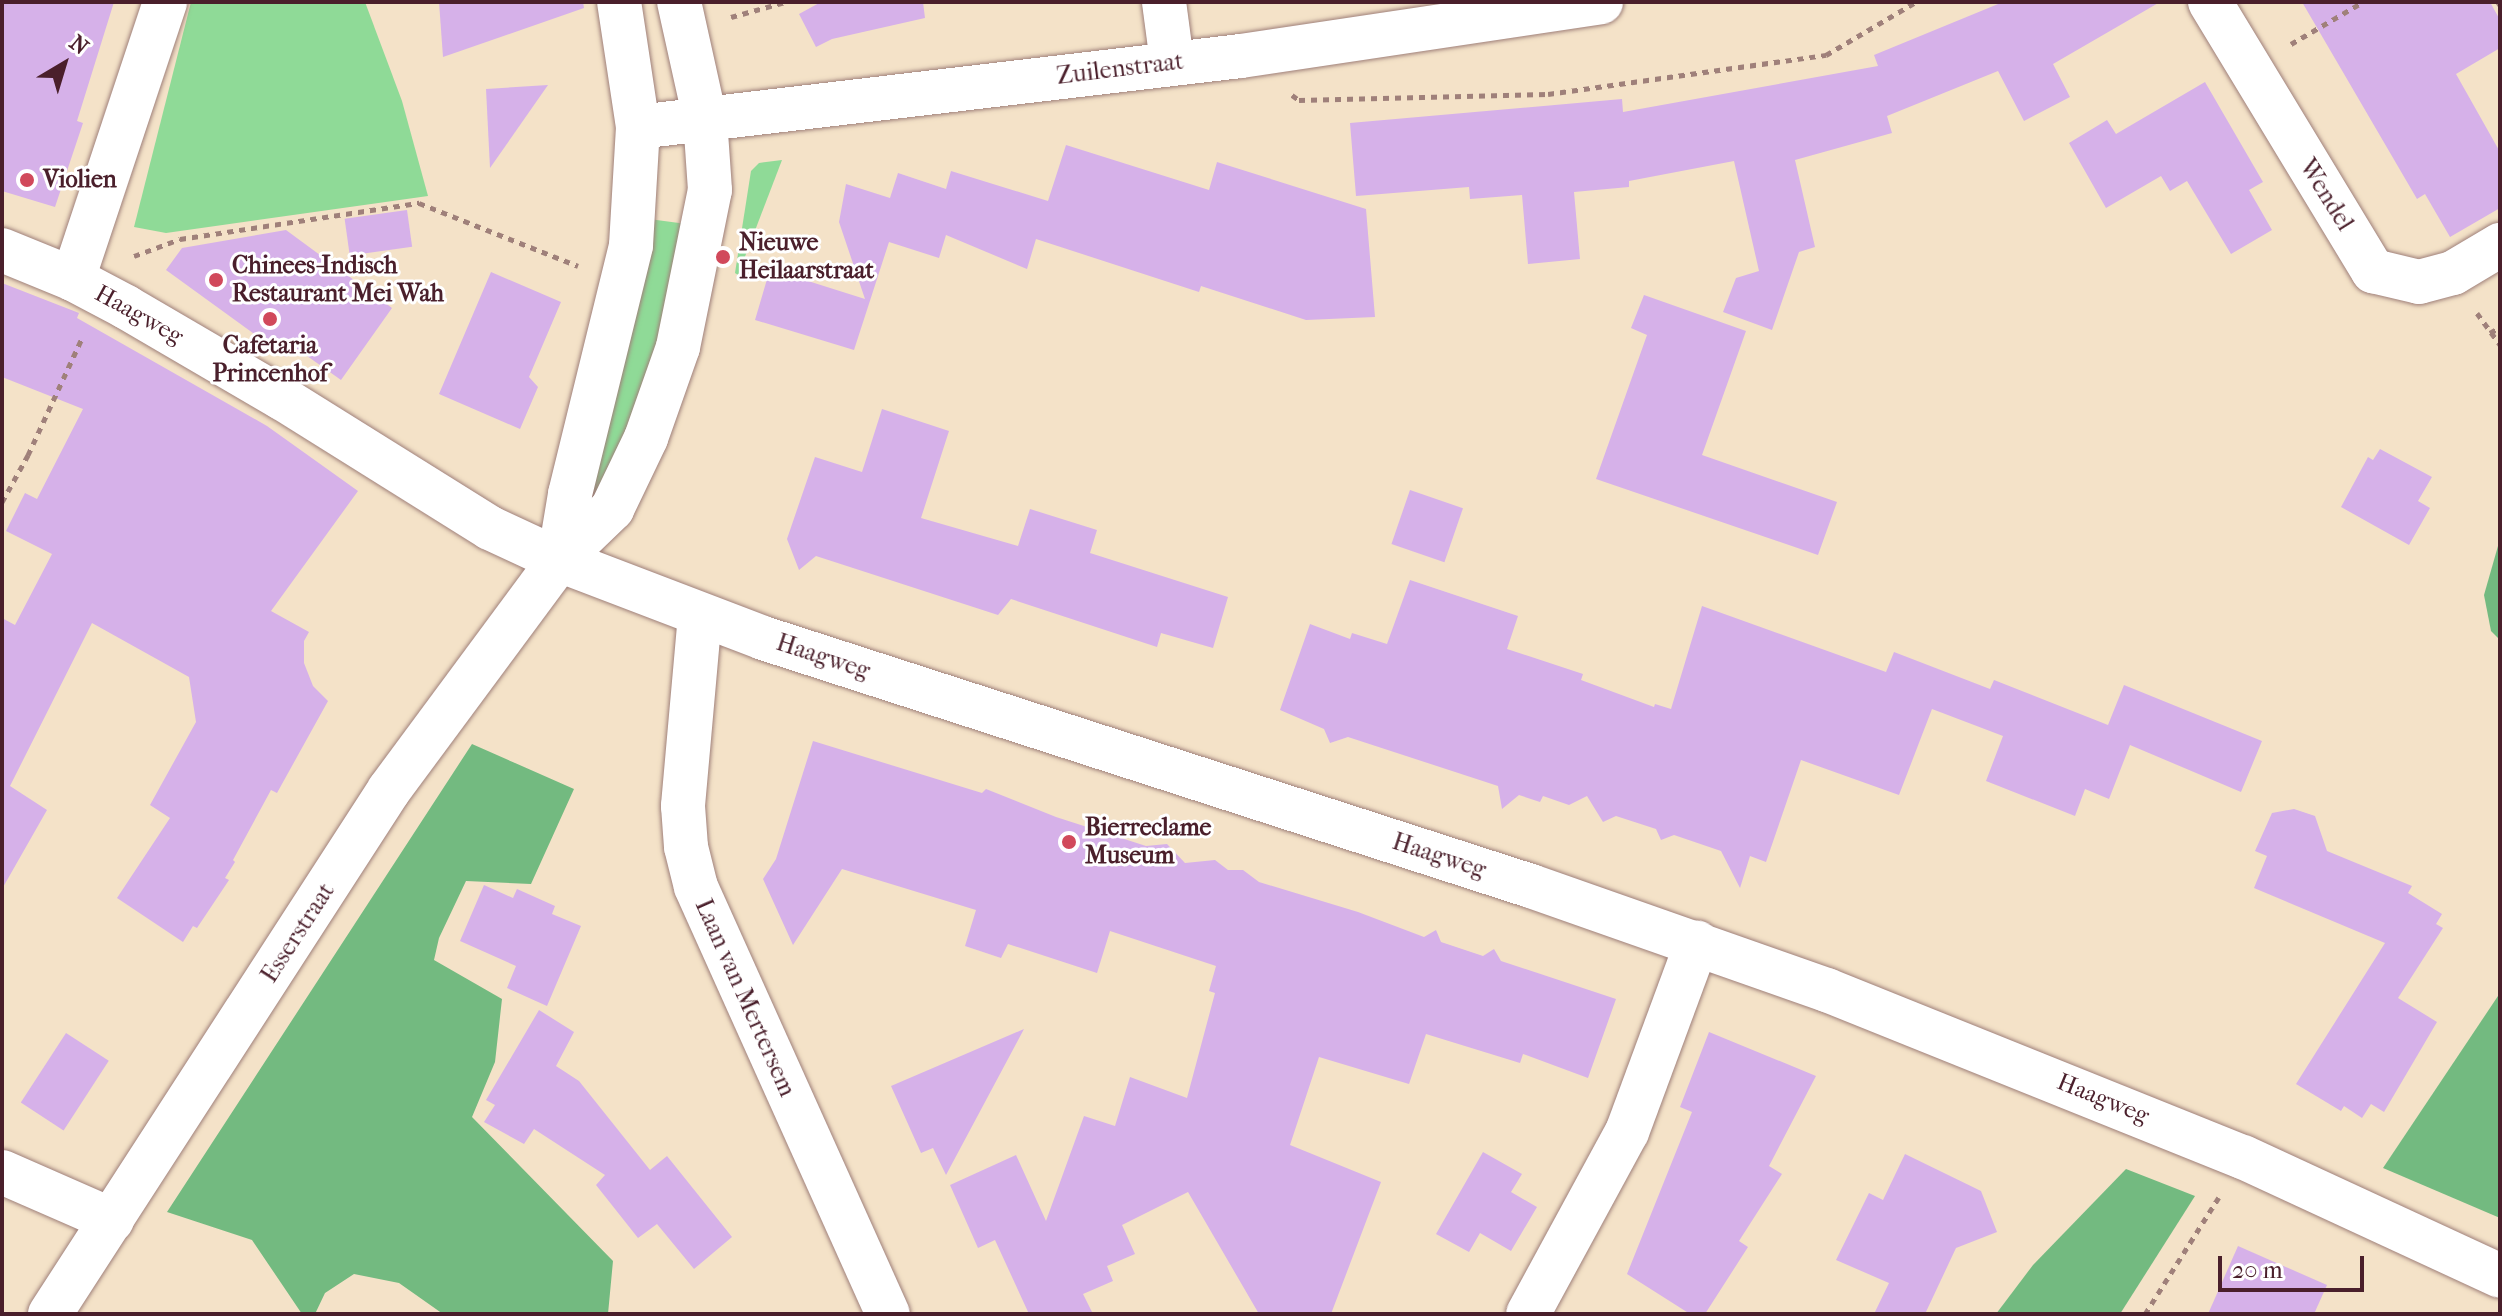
<!DOCTYPE html>
<style>
body{margin:0}
#map{position:relative;width:2502px;height:1316px;overflow:hidden;background:#f4e2c8;font-family:"IM FELL French Canon",serif}
div>[style]{position:absolute}
[style*='--x']{left:calc(var(--x)*1px);top:calc(var(--y)*1px);width:calc(var(--w)*1px);rotate:calc(var(--a)*1deg)}
.green>*{inset:0;background:#8fda97}
.forest>*{inset:0;background:#73ba80}
.building>*{inset:0;background:#d6b1e9;transform-origin:0 0}
.path>*{height:5px;margin-top:-2.5px;transform-origin:0;background:repeating-linear-gradient(90deg,#9f807a 0 6px,transparent 0 12px)}
.roads{filter:drop-shadow(0 0 2px #9f807a) drop-shadow(0 0 2px #9f807a)}
.minor>*{height:44px;margin:-22px;padding:0 22px;transform-origin:22px;border-radius:22px;background:#fff}
.dots>*{width:22px;height:22px;translate:-50% -50%;box-sizing:border-box;border:4px solid #fff;border-radius:50%}
span{translate:-50% -50%;white-space:nowrap;text-align:center;line-height:1.15;-webkit-text-stroke:6px #fff;paint-order:stroke}
.street-label{font-size:24px;color:#4a1f2b}
.poi-label{font-size:24px;color:#4a1f2b;font-weight:700}
.left{translate:0 -50%;text-align:left}
.frame{position:absolute;inset:0;border:4px solid #4a1f2b;pointer-events:none}
.north{position:absolute;left:24px;top:24px;width:80px;height:80px;-webkit-text-stroke:6px #fff;paint-order:stroke;rotate:38deg;font-size:22px;font-weight:700;line-height:32px;text-align:center;color:#4a1f2b}
.north::after{content:'';display:block;margin:auto;width:28px;height:36px;background:#4a1f2b;clip-path:polygon(50% 0,100% 100%,50% 72%,0 100%)}
.scale{position:absolute;left:2218px;top:1256px;width:146px;height:36px;box-sizing:border-box;border:4px solid #4a1f2b;border-top:0;padding-left:10px;font-size:24px;line-height:28px;white-space:nowrap;color:#4a1f2b;-webkit-text-stroke:6px #fff;paint-order:stroke}
</style>
<div id="map">
<div class="green">
<div style="clip-path:polygon(191px 2px,365px 2px,402px 101px,428px 196px,166px 233px,134px 227px)"></div>
<div style="clip-path:polygon(782px 160px,738px 275px,735px 273px,751px 171px,759px 163px)"></div>
<div style="clip-path:polygon(649px 219px,694px 225px,636px 438px,585px 511px)"></div>
</div>
<div class="forest">
<div style="clip-path:polygon(2500px 539px,2500px 640px,2491px 631px,2484px 595px)"></div>
<div style="clip-path:polygon(472px 744px,574px 789px,531px 884px,466px 881px,439px 938px,434px 960px,502px 999px,495px 1062px,472px 1117px,613px 1261px,608px 1314px,443px 1314px,399px 1283px,354px 1274px,325px 1293px,315px 1314px,302px 1314px,252px 1240px,167px 1212px)"></div>
<div style="clip-path:polygon(2500px 993px,2500px 1218px,2383px 1168px)"></div>
<div style="clip-path:polygon(2126px 1169px,2195px 1196px,2120px 1314px,1996px 1314px,2033px 1265px)"></div>
</div>
<div class="building">
<div style="clip-path:polygon(2px 2px,114px 2px,77px 121px,83px 123px,55px 207px,2px 191px)"></div>
<div style="clip-path:polygon(439px 2px,583px 2px,584px 8px,443px 57px)"></div>
<div style="clip-path:polygon(821px 2px,923px 2px,925px 18px,832px 39px,816px 47px,799px 14px)"></div>
<div style="clip-path:polygon(2003px 2px,2160px 2px,2053px 64px,2070px 97px,2024px 121px,1998px 71px,1887px 116px,1892px 133px,1795px 160px,1815px 247px,1799px 252px,1772px 330px,1723px 312px,1736px 278px,1759px 271px,1734px 161px,1629px 181px,1629px 187px,1574px 192px,1580px 259px,1528px 264px,1522px 195px,1470px 199px,1469px 187px,1356px 196px,1350px 123px,1622px 99px,1623px 112px,1878px 66px,1874px 55px)"></div>
<div style="clip-path:polygon(2302px 2px,2490px 2px,2500px 20px,2500px 48px,2456px 74px,2500px 152px,2500px 208px,2450px 237px,2425px 194px,2417px 199px)"></div>
<div style="clip-path:polygon(2205px 82px,2263px 182px,2249px 190px,2272px 230px,2231px 254px,2187px 181px,2170px 191px,2161px 176px,2106px 208px,2069px 143px,2107px 120px,2116px 134px)"></div>
<div style="clip-path:polygon(548px 85px,490px 168px,486px 89px)"></div>
<div style="clip-path:polygon(1066px 145px,1209px 190px,1217px 162px,1366px 209px,1375px 317px,1306px 320px,1201px 286px,1199px 292px,1036px 239px,1027px 269px,946px 235px,939px 258px,889px 242px,854px 350px,755px 320px,770px 269px,865px 299px,839px 222px,846px 184px,890px 198px,898px 173px,946px 189px,951px 171px,1048px 201px)"></div>
<div style="left:407px;top:210px;width:37px;height:63px;rotate:82deg"></div>
<div style="clip-path:polygon(286px 230px,392px 308px,341px 380px,293px 346px,286px 357px,166px 270px,182px 248px)"></div>
<div style="clip-path:polygon(491px 272px,561px 302px,529px 377px,538px 387px,520px 429px,439px 394px)"></div>
<div style="clip-path:polygon(2px 283px,79px 313px,77px 318px,267px 426px,358px 491px,271px 611px,309px 632px,304px 641px,304px 663px,313px 686px,328px 701px,277px 793px,271px 790px,233px 860px,235px 862px,225px 878px,229px 880px,197px 928px,193px 926px,183px 942px,117px 898px,170px 818px,150px 805px,196px 722px,189px 677px,92px 623px,10px 786px,47px 810px,2px 889px,2px 618px,15px 625px,52px 554px,6px 531px,25px 493px,37px 499px,83px 409px,2px 377px)"></div>
<div style="clip-path:polygon(1644px 295px,1746px 331px,1702px 455px,1837px 502px,1818px 555px,1596px 479px,1647px 335px,1631px 328px)"></div>
<div style="clip-path:polygon(882px 409px,949px 431px,921px 518px,1018px 546px,1030px 509px,1097px 530px,1090px 553px,1228px 597px,1213px 648px,1161px 633px,1157px 647px,1011px 599px,998px 615px,816px 556px,799px 570px,787px 539px,815px 457px,862px 472px)"></div>
<div style="clip-path:polygon(2380px 449px,2432px 477px,2418px 501px,2430px 508px,2409px 545px,2341px 507px,2368px 457px,2373px 460px)"></div>
<div style="left:1410px;top:490px;width:56px;height:57px;rotate:19deg"></div>
<div style="clip-path:polygon(1410px 580px,1518px 616px,1507px 649px,1583px 674px,1581px 680px,1654px 707px,1655px 704px,1671px 709px,1702px 606px,1886px 672px,1894px 652px,1990px 689px,1994px 680px,2108px 725px,2124px 685px,2262px 741px,2241px 792px,2130px 745px,2109px 799px,2085px 789px,2075px 816px,1986px 781px,2003px 736px,1932px 709px,1899px 795px,1801px 760px,1766px 862px,1750px 856px,1740px 888px,1721px 851px,1674px 835px,1661px 840px,1656px 829px,1616px 816px,1603px 822px,1587px 796px,1569px 805px,1543px 796px,1540px 802px,1519px 795px,1502px 809px,1498px 786px,1348px 737px,1330px 743px,1324px 729px,1280px 710px,1310px 624px,1350px 639px,1352px 633px,1387px 644px)"></div>
<div style="clip-path:polygon(813px 741px,982px 793px,986px 789px,1056px 817px,1146px 846px,1167px 844px,1185px 863px,1215px 860px,1228px 870px,1243px 870px,1259px 882px,1358px 912px,1424px 937px,1436px 930px,1441px 942px,1483px 956px,1494px 949px,1501px 961px,1616px 999px,1588px 1078px,1523px 1054px,1520px 1063px,1426px 1034px,1409px 1084px,1319px 1057px,1290px 1145px,1381px 1182px,1331px 1314px,1259px 1314px,1188px 1192px,1122px 1225px,1135px 1254px,1107px 1266px,1113px 1281px,1083px 1294px,1093px 1314px,1029px 1314px,995px 1240px,978px 1248px,950px 1185px,1016px 1155px,1046px 1221px,1084px 1116px,1115px 1126px,1130px 1077px,1187px 1098px,1215px 993px,1209px 991px,1216px 966px,1110px 931px,1097px 973px,1008px 944px,1001px 958px,965px 946px,976px 910px,842px 869px,793px 945px,763px 879px,776px 859px)"></div>
<div style="clip-path:polygon(2294px 809px,2315px 816px,2327px 851px,2412px 886px,2408px 893px,2442px 914px,2436px 924px,2443px 928px,2398px 998px,2437px 1022px,2384px 1112px,2371px 1104px,2362px 1118px,2344px 1106px,2341px 1111px,2296px 1084px,2385px 943px,2254px 888px,2267px 856px,2255px 851px,2272px 813px)"></div>
<div style="clip-path:polygon(484px 885px,513px 898px,517px 889px,555px 906px,552px 914px,581px 926px,547px 1006px,507px 988px,516px 966px,460px 941px)"></div>
<div style="clip-path:polygon(539px 1010px,574px 1032px,556px 1066px,579px 1081px,650px 1170px,667px 1156px,732px 1237px,694px 1269px,657px 1224px,638px 1238px,596px 1185px,605px 1175px,534px 1129px,524px 1144px,484px 1122px,495px 1105px,486px 1100px)"></div>
<div style="clip-path:polygon(1024px 1029px,946px 1175px,933px 1148px,921px 1153px,891px 1086px)"></div>
<div style="clip-path:polygon(1709px 1032px,1816px 1076px,1769px 1166px,1782px 1174px,1739px 1241px,1748px 1247px,1705px 1314px,1690px 1314px,1627px 1274px,1692px 1112px,1680px 1107px)"></div>
<div style="left:66px;top:1033px;width:51px;height:83px;rotate:33deg"></div>
<div style="clip-path:polygon(1483px 1152px,1522px 1174px,1511px 1192px,1537px 1207px,1511px 1251px,1480px 1233px,1469px 1252px,1436px 1234px)"></div>
<div style="clip-path:polygon(1905px 1154px,1981px 1191px,1997px 1232px,1956px 1248px,1925px 1314px,1874px 1314px,1889px 1283px,1836px 1260px,1869px 1193px,1883px 1200px)"></div>
<div style="clip-path:polygon(2238px 1246px,2327px 1285px,2314px 1314px,2208px 1314px)"></div>
</div>
<div class="path">
<div style="--x:2498;--y:2;--w:4;--a:56"></div>
<div style="--x:731;--y:17;--w:56;--a:-15.5"></div>
<div style="--x:2291;--y:44;--w:83;--a:-30.3"></div>
<div style="--x:1292;--y:95;--w:9;--a:36"></div>
<div style="--x:1299;--y:100;--w:249;--a:-1.4"></div>
<div style="--x:1548;--y:94;--w:281;--a:-8"></div>
<div style="--x:1826;--y:55;--w:104;--a:-30.5"></div>
<div style="--x:134;--y:256;--w:49;--a:-20.3"></div>
<div style="--x:180;--y:239;--w:242;--a:-8.6"></div>
<div style="--x:419;--y:203;--w:171;--a:21.6"></div>
<div style="--x:2477;--y:313;--w:39;--a:54"></div>
<div style="--x:2490;--y:333;--w:12;--a:-31"></div>
<div style="--x:2;--y:502;--w:54;--a:-61"></div>
<div style="--x:28;--y:455;--w:129;--a:-65.2"></div>
<div style="--x:2145;--y:1314;--w:138;--a:-57.7"></div>
</div>
<div class="roads">
<div class="minor">
<div style="--x:1164;--y:2;--w:61;--a:82.4"></div>
<div style="--x:2210;--y:2;--w:315;--a:58.8"></div>
<div style="--x:2373;--y:271;--w:47;--a:13.4"></div>
<div style="--x:2419;--y:282;--w:35;--a:-15"></div>
<div style="--x:2453;--y:273;--w:55;--a:-30.8"></div>
<div style="--x:638;--y:127;--w:607;--a:-6.72"></div>
<div style="--x:1241;--y:56;--w:364;--a:-8.5"></div>
<div style="--x:2;--y:250;--w:77;--a:22.2"></div>
<div style="--x:73;--y:279;--w:60;--a:27.8"></div>
<div style="--x:126;--y:307;--w:181;--a:30.3"></div>
<div style="--x:282;--y:398;--w:245;--a:32"></div>
<div style="--x:490;--y:528;--w:76;--a:24.9"></div>
<div style="--x:559;--y:560;--w:218;--a:20.9"></div>
<div style="--x:763;--y:638;--w:807;--a:17.9"></div>
<div style="--x:1531;--y:886;--w:314;--a:19.4"></div>
<div style="--x:1827;--y:990;--w:448;--a:21.9"></div>
<div style="--x:2243;--y:1157;--w:283;--a:24.8"></div>
<div style="--x:73;--y:279;--w:292;--a:-71.6"></div>
<div style="--x:559;--y:560;--w:67;--a:-80.5"></div>
<div style="--x:570;--y:494;--w:256;--a:-76.2"></div>
<div style="--x:631;--y:245;--w:118;--a:-86.6"></div>
<div style="--x:638;--y:127;--w:126;--a:-98.6"></div>
<div style="--x:700;--y:615;--w:192;--a:95.1"></div>
<div style="--x:683;--y:806;--w:41;--a:85.8"></div>
<div style="--x:686;--y:847;--w:41;--a:76"></div>
<div style="--x:696;--y:887;--w:468;--a:65.8"></div>
<div style="--x:2;--y:1172;--w:120;--a:23.6"></div>
<div style="--x:50;--y:1314;--w:624;--a:-57.1"></div>
<div style="--x:389;--y:790;--w:286;--a:-53.5"></div>
<div style="--x:559;--y:560;--w:74;--a:-43.9"></div>
<div style="--x:612;--y:509;--w:79;--a:-64.4"></div>
<div style="--x:646;--y:438;--w:96;--a:-70.6"></div>
<div style="--x:678;--y:347;--w:160;--a:-78.5"></div>
<div style="--x:710;--y:190;--w:71;--a:-94"></div>
<div style="--x:705;--y:119;--w:120;--a:-102.5"></div>
<div style="--x:1528;--y:1314;--w:207;--a:-61.5"></div>
<div style="--x:1627;--y:1132;--w:202;--a:-69.7"></div>
</div>
</div>
<div class="dots">
<div style="left:27px;top:180px;background:#d1495b"></div>
<div style="left:723px;top:257px;background:#d1495b"></div>
<div style="left:216px;top:280px;background:#d1495b"></div>
<div style="left:270px;top:319px;background:#d1495b"></div>
<div style="left:1069px;top:842px;background:#d1495b"></div>
</div>
<div class="street-label">
<span style="left:1120px;top:69px;rotate:-7deg">Zuilenstraat</span>
<span style="left:2326px;top:195px;rotate:58deg">Wendel</span>
<span style="left:139px;top:315px;rotate:29deg">Haagweg</span>
<span style="left:823px;top:657px;rotate:18deg">Haagweg</span>
<span style="left:1439px;top:856px;rotate:18deg">Haagweg</span>
<span style="left:298px;top:933px;rotate:-57deg">Esserstraat</span>
<span style="left:745px;top:998px;rotate:66deg">Laan van Mertersem</span>
<span style="left:2103px;top:1099px;rotate:22deg">Haagweg</span>
</div>
<div class="poi-label">
<span class="left" style="left:43px;top:180px">Violien</span>
<span class="left" style="left:739px;top:257px">Nieuwe<br>Heilaarstraat</span>
<span class="left" style="left:232px;top:280px">Chinees-Indisch<br>Restaurant Mei Wah</span>
<span style="left:270px;top:360px">Cafetaria<br>Princenhof</span>
<span class="left" style="left:1085px;top:842px">Bierreclame<br>Museum</span>
</div>
<div class="frame"></div>
<div class="north">N</div>
<div class="scale">20 m</div>
</div>
